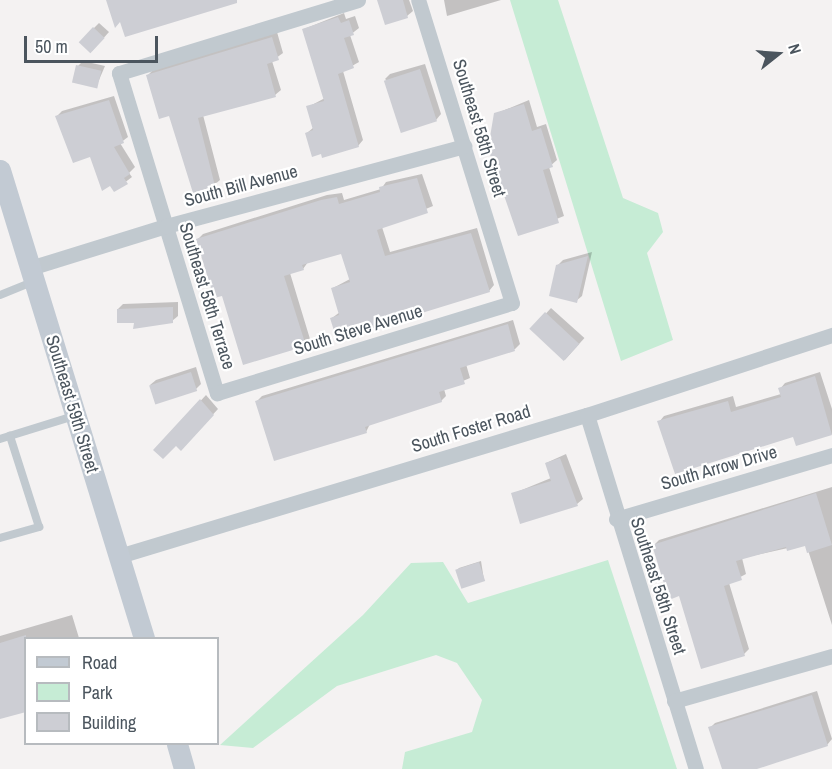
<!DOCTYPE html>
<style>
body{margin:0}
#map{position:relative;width:832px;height:769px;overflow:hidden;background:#f4f2f2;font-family:"Archivo Narrow",sans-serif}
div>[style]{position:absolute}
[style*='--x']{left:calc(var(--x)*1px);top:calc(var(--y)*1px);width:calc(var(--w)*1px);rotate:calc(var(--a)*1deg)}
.green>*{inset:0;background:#c6ecd5}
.shadow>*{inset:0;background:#0003;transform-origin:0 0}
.building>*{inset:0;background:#cdced4;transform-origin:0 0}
.lane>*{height:8px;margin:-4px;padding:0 4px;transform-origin:4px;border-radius:4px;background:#c1c9cf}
.street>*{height:15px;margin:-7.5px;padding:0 7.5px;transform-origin:7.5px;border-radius:7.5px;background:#c1c9cf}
.secondary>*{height:21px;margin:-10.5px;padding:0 10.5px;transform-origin:10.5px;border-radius:10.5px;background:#c2cad3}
span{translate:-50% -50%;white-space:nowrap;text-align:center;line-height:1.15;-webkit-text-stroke:4.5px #fff;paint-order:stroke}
.street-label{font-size:18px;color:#4b555e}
.legend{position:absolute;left:24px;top:637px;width:195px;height:108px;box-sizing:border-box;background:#fff;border:2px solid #b7bbbf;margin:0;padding:8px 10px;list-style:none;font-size:18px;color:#4b555e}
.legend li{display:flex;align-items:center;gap:12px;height:30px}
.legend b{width:30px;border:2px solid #b7bbbf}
.north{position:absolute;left:748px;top:24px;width:60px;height:60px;-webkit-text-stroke:4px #fff;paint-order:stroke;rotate:73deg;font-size:16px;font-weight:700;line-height:24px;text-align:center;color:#4b555e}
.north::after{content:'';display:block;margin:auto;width:21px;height:27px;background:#4b555e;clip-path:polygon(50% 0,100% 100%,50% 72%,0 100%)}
.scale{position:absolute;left:24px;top:36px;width:134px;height:27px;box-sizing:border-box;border:3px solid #4b555e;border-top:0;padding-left:8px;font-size:18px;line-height:21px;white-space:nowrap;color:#4b555e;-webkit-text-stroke:4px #fff;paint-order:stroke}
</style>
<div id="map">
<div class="green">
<div style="clip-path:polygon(510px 0,558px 0,623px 198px,658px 213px,663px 232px,647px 253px,673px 340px,621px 361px)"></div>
<div style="clip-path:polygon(608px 560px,677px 769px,402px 769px,405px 752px,472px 732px,482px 700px,457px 663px,436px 655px,337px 686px,253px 748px,220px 745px,363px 615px,411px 563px,443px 562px,468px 603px)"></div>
</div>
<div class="shadow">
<div style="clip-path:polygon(379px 0,409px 0,413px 11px,407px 16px)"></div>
<div style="clip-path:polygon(444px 0,501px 0,447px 16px)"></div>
<div style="clip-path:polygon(344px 13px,346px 19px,355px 16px,359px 28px,350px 35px,359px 62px,343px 71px,363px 140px,358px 146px,307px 133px,314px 127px,308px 107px,325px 98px,304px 29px)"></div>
<div style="clip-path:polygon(99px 23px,109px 32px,92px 51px,94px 28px)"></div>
<div style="clip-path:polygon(277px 32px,283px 53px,272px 61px,281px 90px,275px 95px,203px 115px,220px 180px,214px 185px,148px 75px,153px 70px)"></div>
<div style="clip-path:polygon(83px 61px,105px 66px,96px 87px,78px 66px)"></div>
<div style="clip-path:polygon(425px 64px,441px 114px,436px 120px,385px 79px,390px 74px)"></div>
<div style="clip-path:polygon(114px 96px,128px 137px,120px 143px,135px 167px,129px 173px,132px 177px,115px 190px,91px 155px,56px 117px,62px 111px)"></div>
<div style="clip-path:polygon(529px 100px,537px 127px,546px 124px,557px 160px,549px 167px,564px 216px,519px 234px,495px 114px)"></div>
<div style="clip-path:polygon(422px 174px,433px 206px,382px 227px,390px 252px,477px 228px,494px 285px,489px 291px,373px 323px,332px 318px,340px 312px,333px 288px,350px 279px,342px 252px,308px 262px,303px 269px,290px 273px,310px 339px,305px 344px,223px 294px,198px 239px,203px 234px,327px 195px,342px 193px,344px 200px,381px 189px,386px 182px)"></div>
<div style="clip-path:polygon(592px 252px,582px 296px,576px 301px,557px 266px,563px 260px)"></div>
<div style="clip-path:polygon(178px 302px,178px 316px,172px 321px,135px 321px,118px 309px,123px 304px)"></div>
<div style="left:551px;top:308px;width:45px;height:29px;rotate:42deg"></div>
<div style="clip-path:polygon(513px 320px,520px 344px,515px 349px,466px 364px,470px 378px,444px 389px,446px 396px,441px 401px,370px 424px,366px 432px,257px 401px,262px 396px)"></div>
<div style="clip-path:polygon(196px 367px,201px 384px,196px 389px,150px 385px,156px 380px)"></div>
<div style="clip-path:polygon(820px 372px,832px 409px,832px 434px,797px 444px,794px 435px,659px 422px,664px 416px,733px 396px,736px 407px,781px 394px,780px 389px,785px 383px)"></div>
<div style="clip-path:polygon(206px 395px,218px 409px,181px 449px,176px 444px,155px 450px)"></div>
<div style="clip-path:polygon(566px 454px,583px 499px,577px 504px,512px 494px,551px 478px,546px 463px)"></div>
<div style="clip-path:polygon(832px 487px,832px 625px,806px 544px,742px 558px,746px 574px,729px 583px,749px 649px,744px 654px,680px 594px,654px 545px,659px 540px)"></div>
<div style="clip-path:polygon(481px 561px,484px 580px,457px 570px,459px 568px)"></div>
<div style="clip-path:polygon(72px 615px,79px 638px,26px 638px,0 717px,0 636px)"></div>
<div style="clip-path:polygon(817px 691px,832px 739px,827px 745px,750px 769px,724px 769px,710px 728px,715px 723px)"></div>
</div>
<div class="building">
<div style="clip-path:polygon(106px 0,237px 0,237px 3px,125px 37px,120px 22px,115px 28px)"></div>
<div style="clip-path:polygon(377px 0,403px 0,408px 18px,385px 25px)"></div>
<div style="clip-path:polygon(338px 17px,341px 23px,349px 20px,354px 35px,344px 38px,354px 68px,338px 74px,359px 147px,322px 158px,321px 154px,312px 157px,305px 133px,313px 130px,306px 106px,324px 101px,302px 29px)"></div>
<div style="left:93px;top:27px;width:16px;height:21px;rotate:43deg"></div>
<div style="clip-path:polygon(272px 37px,279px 60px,267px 64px,276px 97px,198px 118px,215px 186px,193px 193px,169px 116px,159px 119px,146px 75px)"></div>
<div style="left:76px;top:65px;width:26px;height:18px;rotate:13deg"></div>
<div style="left:420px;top:69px;width:55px;height:38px;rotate:72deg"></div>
<div style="clip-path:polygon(109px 100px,124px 143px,114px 147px,130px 174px,124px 178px,128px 184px,114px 192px,110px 186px,102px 191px,90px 157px,73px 163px,55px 116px)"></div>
<div style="clip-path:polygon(524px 104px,532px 131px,541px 128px,553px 167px,543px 170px,559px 223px,518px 236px,488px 149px,494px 113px)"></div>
<div style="clip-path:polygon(417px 178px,428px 213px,377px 230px,385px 256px,471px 233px,490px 292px,373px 328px,372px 325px,335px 334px,330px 318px,339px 315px,331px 288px,350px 282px,341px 254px,302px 265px,304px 270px,284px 276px,306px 346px,243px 365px,222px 296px,214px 298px,196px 239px,321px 200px,337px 197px,339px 204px,380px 192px,379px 187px)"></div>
<div style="clip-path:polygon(588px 256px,577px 303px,549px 296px,556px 265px)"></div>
<div style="clip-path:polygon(173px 307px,173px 323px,133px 329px,134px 323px,117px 323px,117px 309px)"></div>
<div style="left:545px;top:312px;width:47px;height:23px;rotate:43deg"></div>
<div style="clip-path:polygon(508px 324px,515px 351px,460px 368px,465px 384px,439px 392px,442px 402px,365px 427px,367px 433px,274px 461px,255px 401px)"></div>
<div style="left:191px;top:372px;width:20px;height:44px;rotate:72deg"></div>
<div style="clip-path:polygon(815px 376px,832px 435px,796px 446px,793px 437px,675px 474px,657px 421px,728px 401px,731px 412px,781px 397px,778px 388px)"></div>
<div style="clip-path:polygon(200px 399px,214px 415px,181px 451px,176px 446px,163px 459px,153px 450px)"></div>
<div style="clip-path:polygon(560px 458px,578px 506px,520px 524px,511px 493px,551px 481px,545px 463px)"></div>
<div style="clip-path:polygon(816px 493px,832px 545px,807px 553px,805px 546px,787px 551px,786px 547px,736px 561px,742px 580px,724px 586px,745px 656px,701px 669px,679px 596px,669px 600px,652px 545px)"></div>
<div style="left:479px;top:562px;width:20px;height:25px;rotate:72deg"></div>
<div style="clip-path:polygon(26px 635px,26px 712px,0 719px,0 643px)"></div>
<div style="clip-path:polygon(812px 695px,828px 746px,757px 769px,722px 769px,708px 727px)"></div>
</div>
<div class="lane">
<div style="--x:0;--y:295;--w:35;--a:-22"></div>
<div style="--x:0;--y:439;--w:77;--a:-17.3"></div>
<div style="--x:0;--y:538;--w:41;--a:-15.8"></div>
<div style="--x:39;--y:527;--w:96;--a:-107.7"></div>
</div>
<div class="street">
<div style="--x:358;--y:0;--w:250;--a:163"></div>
<div style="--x:119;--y:73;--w:335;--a:73"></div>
<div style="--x:217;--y:393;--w:308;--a:-17"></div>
<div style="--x:512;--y:303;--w:317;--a:-107.2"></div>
<div style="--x:30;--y:268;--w:142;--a:-17.2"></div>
<div style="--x:166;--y:226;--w:309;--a:-15"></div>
<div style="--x:587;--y:415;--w:370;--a:72.9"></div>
<div style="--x:616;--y:519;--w:225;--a:-16.5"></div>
<div style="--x:119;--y:556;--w:489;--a:-16.8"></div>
<div style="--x:587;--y:415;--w:258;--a:-18.1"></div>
<div style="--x:674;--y:701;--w:164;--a:-15.9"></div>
</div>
<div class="secondary">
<div style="--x:0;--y:170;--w:490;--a:72.9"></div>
<div style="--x:177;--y:744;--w:26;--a:74"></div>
</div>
<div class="street-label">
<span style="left:479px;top:128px;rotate:73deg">Southeast 58th Street</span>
<span style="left:241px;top:186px;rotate:-15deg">South Bill Avenue</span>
<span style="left:207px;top:296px;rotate:73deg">Southeast 58th Terrace</span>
<span style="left:358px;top:330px;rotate:-17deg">South Steve Avenue</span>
<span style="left:72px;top:404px;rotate:73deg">Southeast 59th Street</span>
<span style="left:471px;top:429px;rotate:-17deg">South Foster Road</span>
<span style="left:719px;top:468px;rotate:-16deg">South Arrow Drive</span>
<span style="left:658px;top:586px;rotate:72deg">Southeast 58th Street</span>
</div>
<ul class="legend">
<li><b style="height:8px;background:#c2cad3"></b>Road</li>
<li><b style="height:16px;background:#c6ecd5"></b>Park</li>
<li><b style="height:16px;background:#cdced4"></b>Building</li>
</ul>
<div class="north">N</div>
<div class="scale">50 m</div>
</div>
